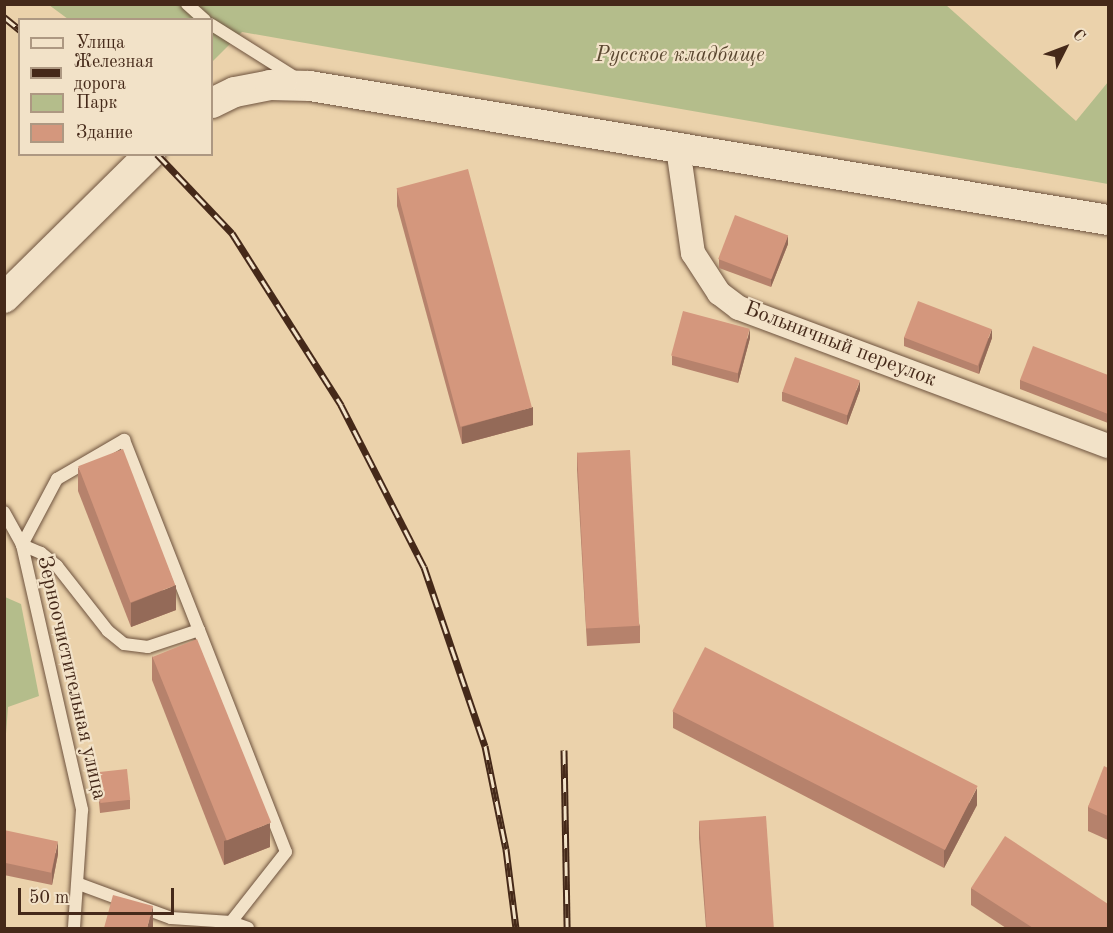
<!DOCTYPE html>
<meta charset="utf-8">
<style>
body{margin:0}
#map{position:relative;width:1113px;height:933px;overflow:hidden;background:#ebd2ab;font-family:"Old Standard TT",serif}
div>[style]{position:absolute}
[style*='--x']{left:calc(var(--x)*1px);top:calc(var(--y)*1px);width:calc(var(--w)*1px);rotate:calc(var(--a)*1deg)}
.green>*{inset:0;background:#b4bd8b}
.roads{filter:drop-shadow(0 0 2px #6e533e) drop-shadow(0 0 2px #6e533e)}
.service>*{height:12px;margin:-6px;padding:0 6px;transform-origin:6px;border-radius:6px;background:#f2e2c8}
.minor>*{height:24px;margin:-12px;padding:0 12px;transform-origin:12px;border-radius:12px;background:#f2e2c8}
.tertiary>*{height:30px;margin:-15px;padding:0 15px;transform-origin:15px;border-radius:15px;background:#f2e2c8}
.rail>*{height:7px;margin-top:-3.5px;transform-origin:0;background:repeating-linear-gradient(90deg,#f2e2c8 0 14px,#452919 0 28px);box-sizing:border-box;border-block:2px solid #452919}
.wall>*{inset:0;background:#b6826c}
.shaded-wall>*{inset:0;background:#946a58}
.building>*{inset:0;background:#d4977d;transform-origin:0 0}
span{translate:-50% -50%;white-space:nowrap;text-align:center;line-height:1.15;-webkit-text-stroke:4.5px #f2e2c8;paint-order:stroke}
.park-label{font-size:21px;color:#5b4730;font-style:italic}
.street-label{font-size:21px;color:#452919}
.frame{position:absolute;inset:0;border:6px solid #452919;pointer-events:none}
.legend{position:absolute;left:18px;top:18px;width:195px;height:138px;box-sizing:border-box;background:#f2e2c8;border:2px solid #ad9882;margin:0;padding:8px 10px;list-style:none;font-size:18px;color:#452919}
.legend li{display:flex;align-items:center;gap:12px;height:30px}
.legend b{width:30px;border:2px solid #ad9882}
.north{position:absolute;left:1035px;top:18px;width:60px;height:60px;-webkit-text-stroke:4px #f2e2c8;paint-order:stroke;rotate:48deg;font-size:16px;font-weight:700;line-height:24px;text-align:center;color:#452919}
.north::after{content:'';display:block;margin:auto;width:21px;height:27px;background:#452919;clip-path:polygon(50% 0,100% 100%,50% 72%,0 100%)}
.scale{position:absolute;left:18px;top:888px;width:156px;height:27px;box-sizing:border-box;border:3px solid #452919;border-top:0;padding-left:8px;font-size:18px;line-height:21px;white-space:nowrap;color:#452919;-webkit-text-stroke:4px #f2e2c8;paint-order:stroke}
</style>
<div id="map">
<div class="green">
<div style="clip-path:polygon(49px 5px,946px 5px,1076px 121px,1108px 82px,1108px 184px,242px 32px,212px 62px,212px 20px,68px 19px)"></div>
<div style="clip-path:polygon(5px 597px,21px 604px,39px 696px,8px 707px,5px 747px)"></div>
</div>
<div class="roads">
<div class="service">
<div style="--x:187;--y:4;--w:24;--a:42"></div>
<div style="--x:212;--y:25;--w:99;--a:32.2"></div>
<div style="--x:4;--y:512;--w:38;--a:61"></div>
<div style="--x:22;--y:545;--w:272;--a:77.2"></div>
<div style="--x:82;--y:810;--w:118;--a:93.9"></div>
<div style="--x:199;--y:630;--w:54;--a:161.6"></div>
<div style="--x:148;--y:647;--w:24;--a:-173"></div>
<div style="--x:124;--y:644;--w:21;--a:-141"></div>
<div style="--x:108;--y:631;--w:83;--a:-128.1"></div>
<div style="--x:57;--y:566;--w:21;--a:-141"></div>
<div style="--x:41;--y:553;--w:21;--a:-157"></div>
<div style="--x:22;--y:545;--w:75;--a:-62.1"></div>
<div style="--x:57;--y:479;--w:78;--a:-30.2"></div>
<div style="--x:124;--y:440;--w:204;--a:68.5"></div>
<div style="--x:199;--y:630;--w:238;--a:68.6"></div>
<div style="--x:286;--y:852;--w:89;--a:128.2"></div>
<div style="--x:79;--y:884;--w:98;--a:20.3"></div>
<div style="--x:171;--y:918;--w:60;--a:3.8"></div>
<div style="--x:231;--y:922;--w:18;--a:19"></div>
</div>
<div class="minor">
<div style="--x:678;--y:148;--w:106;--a:81.9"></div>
<div style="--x:693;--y:253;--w:48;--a:57"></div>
<div style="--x:719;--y:293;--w:25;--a:37"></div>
<div style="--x:739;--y:308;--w:394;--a:20.5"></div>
</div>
<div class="tertiary">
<div style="--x:212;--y:103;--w:25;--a:-26"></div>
<div style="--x:235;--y:92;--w:36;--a:-11"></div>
<div style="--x:270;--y:85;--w:40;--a:1.4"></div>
<div style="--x:310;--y:86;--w:809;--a:9.53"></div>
<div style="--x:4;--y:298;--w:205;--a:-44.6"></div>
</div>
</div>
<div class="rail">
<div style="--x:4;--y:17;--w:21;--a:39"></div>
<div style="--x:157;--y:154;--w:109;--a:46.5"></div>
<div style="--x:232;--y:233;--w:204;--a:57.6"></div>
<div style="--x:341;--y:405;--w:182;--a:62.9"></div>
<div style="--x:424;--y:567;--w:189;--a:71.2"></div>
<div style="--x:485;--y:746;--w:105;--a:78.5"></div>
<div style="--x:506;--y:849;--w:80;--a:82.8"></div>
<div style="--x:564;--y:750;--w:178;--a:89"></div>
</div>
<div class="wall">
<div style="clip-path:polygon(397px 189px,533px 425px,462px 444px,397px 206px)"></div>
<div style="clip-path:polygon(788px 244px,771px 287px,719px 268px,719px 259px)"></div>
<div style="clip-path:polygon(904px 337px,992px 338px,979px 374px,904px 346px)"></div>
<div style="clip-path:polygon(750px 338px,738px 383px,672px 365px,672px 356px)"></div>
<div style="clip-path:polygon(1108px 375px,1108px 423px,1020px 389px,1020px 380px)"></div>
<div style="clip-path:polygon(860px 390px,847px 425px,782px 401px,782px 392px)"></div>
<div style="clip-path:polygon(577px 452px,640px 626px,640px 643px,587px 646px,577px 470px)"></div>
<div style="clip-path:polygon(78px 467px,176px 610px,131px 627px,78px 491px)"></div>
<div style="clip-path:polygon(152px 656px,270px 847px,224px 865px,152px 680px)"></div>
<div style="clip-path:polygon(673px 711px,977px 805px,944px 868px,673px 728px)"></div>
<div style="clip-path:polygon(1108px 768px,1108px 840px,1088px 831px,1088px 807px)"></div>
<div style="clip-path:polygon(97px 772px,130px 800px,130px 809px,100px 813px,97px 781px)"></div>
<div style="clip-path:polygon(699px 821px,774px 928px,706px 928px,699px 838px)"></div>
<div style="clip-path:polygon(4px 830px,58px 854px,52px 885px,4px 875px)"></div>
<div style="clip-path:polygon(971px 888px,1108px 928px,1006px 928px,971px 905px)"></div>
</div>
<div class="shaded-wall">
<div style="clip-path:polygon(788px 235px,788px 244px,771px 287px,771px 278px)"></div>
<div style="clip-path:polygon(750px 329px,750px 338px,738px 383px,738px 374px)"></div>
<div style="clip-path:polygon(992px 329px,992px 338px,979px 374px,979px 365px)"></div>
<div style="clip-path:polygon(860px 381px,860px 390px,847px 425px,847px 416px)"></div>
<div style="clip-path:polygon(533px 407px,533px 425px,462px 444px,462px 427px)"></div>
<div style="clip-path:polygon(176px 585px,176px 610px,131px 627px,131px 603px)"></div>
<div style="clip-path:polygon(977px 788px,977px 805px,944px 868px,944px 851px)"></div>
<div style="clip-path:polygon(270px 823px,270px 847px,224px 865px,224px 841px)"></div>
<div style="clip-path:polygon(58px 841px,58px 854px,52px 885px,52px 871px)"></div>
<div style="clip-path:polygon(153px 906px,153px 928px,147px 928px)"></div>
</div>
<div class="building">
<div style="left:468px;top:169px;width:247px;height:74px;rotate:75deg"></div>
<div style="left:735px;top:215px;width:57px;height:47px;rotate:21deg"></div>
<div style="left:918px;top:301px;width:79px;height:39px;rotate:21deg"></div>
<div style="left:683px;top:311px;width:69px;height:46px;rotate:15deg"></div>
<div style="clip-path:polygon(1033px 346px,1108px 375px,1108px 414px,1020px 380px)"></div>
<div style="left:795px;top:357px;width:69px;height:37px;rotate:20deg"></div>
<div style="left:123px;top:449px;width:146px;height:48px;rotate:69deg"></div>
<div style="left:630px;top:450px;width:176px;height:53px;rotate:87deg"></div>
<div style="left:197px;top:639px;width:198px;height:48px;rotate:68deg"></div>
<div style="left:705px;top:647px;width:306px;height:72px;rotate:27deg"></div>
<div style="clip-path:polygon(1104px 766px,1108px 768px,1108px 816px,1088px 807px)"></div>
<div style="left:127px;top:769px;width:31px;height:30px;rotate:84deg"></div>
<div style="left:766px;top:816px;width:112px;height:67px;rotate:86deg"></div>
<div style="left:4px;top:830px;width:55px;height:32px;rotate:12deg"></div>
<div style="clip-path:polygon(1005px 836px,1108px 904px,1108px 928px,1033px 928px,971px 888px)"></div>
<div style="clip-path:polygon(113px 895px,153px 906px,147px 928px,104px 928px)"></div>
</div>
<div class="park-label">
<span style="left:680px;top:56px">Русское кладбище</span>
</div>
<div class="street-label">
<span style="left:840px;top:345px;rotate:21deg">Больничный переулок</span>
<span style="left:71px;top:678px;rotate:77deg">Зерноочистительная улица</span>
</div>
<div class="frame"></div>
<ul class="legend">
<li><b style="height:8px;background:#f2e2c8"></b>Улица</li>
<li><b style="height:8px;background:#452919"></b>Железная дорога</li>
<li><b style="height:16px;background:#b4bd8b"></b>Парк</li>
<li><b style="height:16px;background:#d4977d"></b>Здание</li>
</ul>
<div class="north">С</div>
<div class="scale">50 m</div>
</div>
